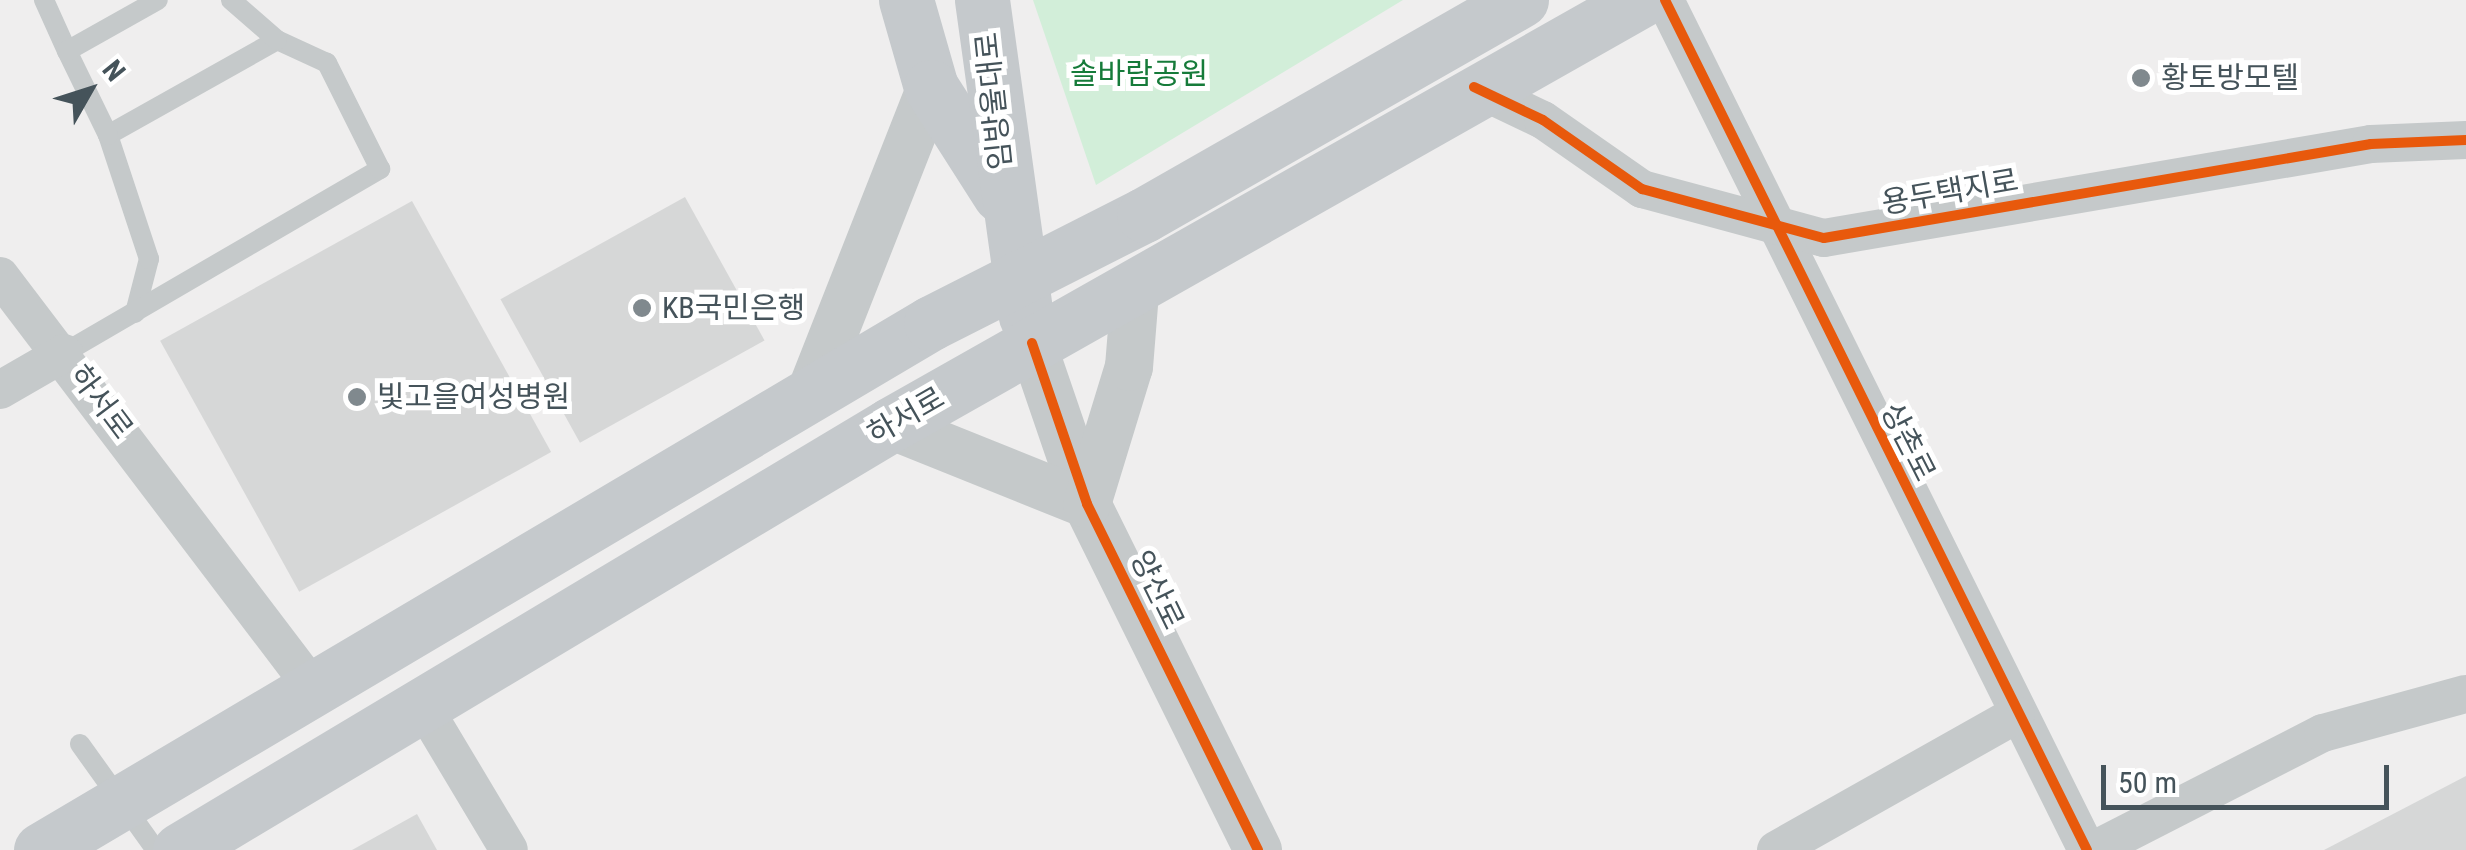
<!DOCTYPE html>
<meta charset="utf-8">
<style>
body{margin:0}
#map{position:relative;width:2466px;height:850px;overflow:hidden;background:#efeeee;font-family:"Roboto Condensed","Noto Sans KR",sans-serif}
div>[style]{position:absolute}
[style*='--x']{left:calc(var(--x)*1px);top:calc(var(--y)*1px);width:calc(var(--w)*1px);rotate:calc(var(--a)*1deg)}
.green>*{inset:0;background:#d2eed9}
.building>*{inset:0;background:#d6d7d7;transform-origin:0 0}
.service>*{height:20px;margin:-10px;padding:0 10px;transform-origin:10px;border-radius:10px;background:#c5c9ca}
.minor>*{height:38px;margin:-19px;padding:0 19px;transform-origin:19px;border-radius:19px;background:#c5c9ca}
.tertiary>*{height:48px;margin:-24px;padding:0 24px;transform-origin:24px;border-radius:24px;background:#c5c9ca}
.secondary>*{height:55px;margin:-27.5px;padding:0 27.5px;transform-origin:27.5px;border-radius:27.5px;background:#c5c9cc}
.cycleway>*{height:10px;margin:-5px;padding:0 5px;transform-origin:5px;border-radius:5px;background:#e8590c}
.dots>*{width:28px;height:28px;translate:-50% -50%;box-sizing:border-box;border:5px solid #fff;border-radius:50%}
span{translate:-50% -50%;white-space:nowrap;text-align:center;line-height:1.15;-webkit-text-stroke:10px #fff;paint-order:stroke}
.park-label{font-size:30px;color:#167b3a}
.poi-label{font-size:30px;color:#45535a}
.left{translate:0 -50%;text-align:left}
.street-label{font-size:30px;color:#45535a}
.north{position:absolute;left:40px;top:40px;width:100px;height:100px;-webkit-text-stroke:8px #fff;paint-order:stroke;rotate:51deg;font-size:28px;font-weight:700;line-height:40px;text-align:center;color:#45535a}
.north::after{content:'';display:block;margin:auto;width:35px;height:45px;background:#45535a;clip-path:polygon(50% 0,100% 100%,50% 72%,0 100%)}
.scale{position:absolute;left:2101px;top:765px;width:288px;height:45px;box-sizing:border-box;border:5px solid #45535a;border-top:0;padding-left:12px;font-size:30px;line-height:35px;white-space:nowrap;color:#45535a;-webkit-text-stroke:8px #fff;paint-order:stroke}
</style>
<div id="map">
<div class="green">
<div style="clip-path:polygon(1033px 0,1403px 0,1096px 185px)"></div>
</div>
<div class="building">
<div style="left:685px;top:197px;width:164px;height:211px;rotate:61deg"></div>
<div style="left:412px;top:201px;width:287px;height:288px;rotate:61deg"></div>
<div style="clip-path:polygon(2466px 776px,2466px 850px,2324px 850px)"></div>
<div style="clip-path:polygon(417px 814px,437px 850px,352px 850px)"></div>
</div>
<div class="service">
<div style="--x:44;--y:0;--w:56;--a:65.7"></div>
<div style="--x:108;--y:135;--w:194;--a:-29.3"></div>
<div style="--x:135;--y:313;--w:56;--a:-75.5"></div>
<div style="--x:149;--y:259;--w:131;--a:-108.3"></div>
<div style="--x:108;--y:135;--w:93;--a:-116"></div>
<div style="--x:67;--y:51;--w:104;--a:-29.3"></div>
<div style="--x:64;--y:353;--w:366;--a:-30.2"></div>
<div style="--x:380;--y:169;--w:119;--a:-116.6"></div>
<div style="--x:327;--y:63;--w:55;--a:-155.3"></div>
<div style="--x:277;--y:40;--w:61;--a:-139"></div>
<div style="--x:80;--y:744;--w:130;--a:54.4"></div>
</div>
<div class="minor">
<div style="--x:1665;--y:0;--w:949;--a:63.6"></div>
<div style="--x:1474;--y:87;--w:76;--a:25.6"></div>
<div style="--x:1543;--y:120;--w:121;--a:34.9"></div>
<div style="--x:1642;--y:189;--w:188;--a:15.1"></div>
<div style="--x:1824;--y:238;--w:555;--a:-9.75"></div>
<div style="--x:2371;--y:144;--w:95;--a:-2.4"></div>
<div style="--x:0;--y:276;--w:522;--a:52.78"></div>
<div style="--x:0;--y:390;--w:74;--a:-30"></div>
<div style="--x:424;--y:708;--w:165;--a:59.1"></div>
<div style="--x:1776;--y:850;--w:275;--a:-29.4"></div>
<div style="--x:2094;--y:850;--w:257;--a:-27.1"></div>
<div style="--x:2323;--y:733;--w:148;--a:-15.3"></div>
</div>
<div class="tertiary">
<div style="--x:1032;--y:343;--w:170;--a:71.1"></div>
<div style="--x:1087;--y:504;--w:386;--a:63.7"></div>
<div style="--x:808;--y:399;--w:335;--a:-68.5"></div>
<div style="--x:890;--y:425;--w:212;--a:21.9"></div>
<div style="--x:1087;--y:504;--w:143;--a:-73"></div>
<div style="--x:1129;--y:367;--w:74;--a:-85.4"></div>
</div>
<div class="secondary">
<div style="--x:906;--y:0;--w:91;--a:74"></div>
<div style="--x:931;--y:87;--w:128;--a:57.4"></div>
<div style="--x:982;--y:0;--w:319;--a:82.1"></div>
<div style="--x:41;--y:850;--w:1034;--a:-30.63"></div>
<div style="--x:931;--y:323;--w:239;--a:-26.9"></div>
<div style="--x:1144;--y:215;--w:434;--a:-29.7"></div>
<div style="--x:180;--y:850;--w:827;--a:-30.9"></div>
<div style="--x:890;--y:425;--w:863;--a:-29.51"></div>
</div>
<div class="cycleway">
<div style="--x:1665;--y:0;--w:949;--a:63.6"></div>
<div style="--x:1474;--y:87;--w:76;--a:25.6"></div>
<div style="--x:1543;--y:120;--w:121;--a:34.9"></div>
<div style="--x:1642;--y:189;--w:188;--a:15.1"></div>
<div style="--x:1824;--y:238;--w:555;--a:-9.75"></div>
<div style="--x:2371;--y:144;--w:95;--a:-2.4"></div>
<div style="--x:1032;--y:343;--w:170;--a:71.1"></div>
<div style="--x:1087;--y:504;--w:386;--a:63.7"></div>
</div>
<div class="dots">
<div style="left:2141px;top:78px;background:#80898e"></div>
<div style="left:642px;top:308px;background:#80898e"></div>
<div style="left:357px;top:397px;background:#80898e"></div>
</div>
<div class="park-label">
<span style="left:1139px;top:74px">솔바람공원</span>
</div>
<div class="poi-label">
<span class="left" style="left:2161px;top:78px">황토방모텔</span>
<span class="left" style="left:662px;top:308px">KB국민은행</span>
<span class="left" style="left:377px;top:397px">빛고을여성병원</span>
</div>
<div class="street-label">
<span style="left:994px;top:101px;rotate:-96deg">임방울대로</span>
<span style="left:1950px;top:192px;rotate:-10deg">용두택지로</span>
<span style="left:101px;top:402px;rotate:53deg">하서로</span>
<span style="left:906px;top:416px;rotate:-30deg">하서로</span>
<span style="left:1908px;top:442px;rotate:63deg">상촌로</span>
<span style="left:1157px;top:590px;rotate:64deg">양산로</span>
</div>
<div class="north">N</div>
<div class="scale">50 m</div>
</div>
